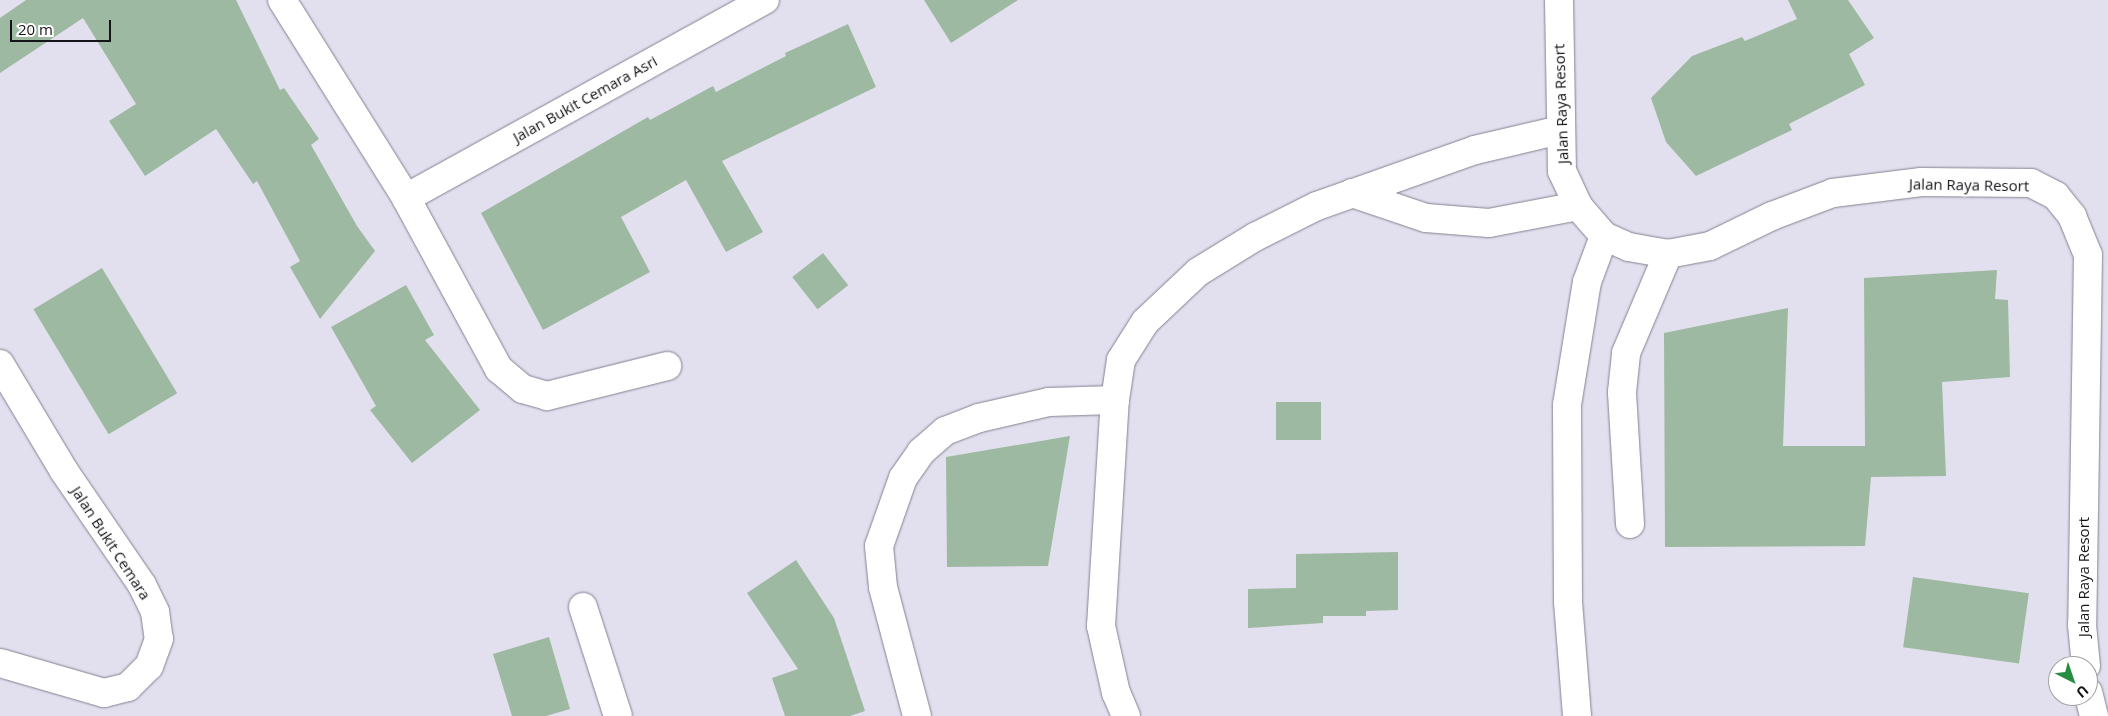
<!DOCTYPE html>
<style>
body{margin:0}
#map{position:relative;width:2108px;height:716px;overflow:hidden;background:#e2e0ef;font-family:"Open Sans",sans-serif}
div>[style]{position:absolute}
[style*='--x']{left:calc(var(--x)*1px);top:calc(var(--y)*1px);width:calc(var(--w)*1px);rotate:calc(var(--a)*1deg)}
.building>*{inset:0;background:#9eb9a1;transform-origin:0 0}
.roads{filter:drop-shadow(0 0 1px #848290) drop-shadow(0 0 1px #848290)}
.minor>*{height:28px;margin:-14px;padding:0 14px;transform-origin:14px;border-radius:14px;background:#fff}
span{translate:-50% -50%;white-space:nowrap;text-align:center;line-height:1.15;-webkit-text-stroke:4.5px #fff;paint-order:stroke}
.street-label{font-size:15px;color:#151419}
.north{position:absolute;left:2048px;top:656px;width:50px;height:50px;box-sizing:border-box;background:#fff;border:1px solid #a1a1a3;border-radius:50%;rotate:139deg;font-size:14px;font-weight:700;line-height:20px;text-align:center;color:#151419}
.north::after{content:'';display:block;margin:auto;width:18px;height:22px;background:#268d42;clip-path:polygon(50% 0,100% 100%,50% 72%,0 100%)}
.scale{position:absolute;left:10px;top:20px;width:101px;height:22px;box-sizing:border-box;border:2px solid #151419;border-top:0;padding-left:6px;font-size:15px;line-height:18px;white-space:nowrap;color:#151419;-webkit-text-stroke:4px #fff;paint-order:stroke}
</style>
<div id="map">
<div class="building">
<div style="clip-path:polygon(26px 0,236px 0,280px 90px,284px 88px,319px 139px,311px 145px,357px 226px,375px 251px,320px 319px,290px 267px,300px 261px,257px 181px,253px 184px,216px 129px,145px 176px,109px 121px,136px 104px,83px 18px,0 73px,0 18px)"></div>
<div style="clip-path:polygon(924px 0,1018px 0,951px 43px)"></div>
<div style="clip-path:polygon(1788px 0,1848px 0,1874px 38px,1849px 54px,1865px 85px,1789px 124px,1792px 130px,1696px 176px,1666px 142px,1651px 98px,1692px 56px,1742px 37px,1745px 41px,1797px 19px)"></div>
<div style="clip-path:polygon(848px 24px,876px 87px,722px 161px,763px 232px,726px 252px,686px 180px,621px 217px,650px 272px,543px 330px,481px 213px,648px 117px,650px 120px,713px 86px,716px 92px,786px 56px,785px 53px)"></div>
<div style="left:823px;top:253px;width:41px;height:39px;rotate:52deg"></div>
<div style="left:102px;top:268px;width:146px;height:80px;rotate:59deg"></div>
<div style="clip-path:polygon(1997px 270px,1995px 299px,2008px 300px,2010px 377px,1942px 382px,1946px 476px,1871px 477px,1865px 546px,1665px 547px,1664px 333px,1788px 308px,1783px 446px,1865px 446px,1864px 278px)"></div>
<div style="clip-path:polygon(406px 285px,434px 335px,425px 340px,480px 410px,412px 463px,370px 410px,376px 406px,331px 327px)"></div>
<div style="left:1276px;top:402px;width:45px;height:38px"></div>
<div style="clip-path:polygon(1070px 436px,1048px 566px,947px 567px,946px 457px)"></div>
<div style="clip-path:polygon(1398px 552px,1398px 610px,1366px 611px,1366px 616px,1323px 616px,1323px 623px,1248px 628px,1248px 589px,1296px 588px,1296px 554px)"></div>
<div style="clip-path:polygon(796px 560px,834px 618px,865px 711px,850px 716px,785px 716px,772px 678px,798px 669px,747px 593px)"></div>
<div style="left:1913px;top:577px;width:117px;height:71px;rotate:8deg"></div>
<div style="clip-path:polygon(549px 637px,570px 709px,546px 716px,512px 716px,493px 654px)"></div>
</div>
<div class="roads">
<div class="minor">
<div style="--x:282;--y:0;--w:234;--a:57.9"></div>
<div style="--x:406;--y:198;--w:195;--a:61.5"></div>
<div style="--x:499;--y:369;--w:31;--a:40"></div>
<div style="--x:523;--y:389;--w:25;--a:16"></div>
<div style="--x:547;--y:396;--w:124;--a:-14"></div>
<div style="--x:1559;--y:0;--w:171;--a:89"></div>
<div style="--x:1562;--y:171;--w:38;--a:65"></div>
<div style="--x:1578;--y:206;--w:40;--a:49"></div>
<div style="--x:1604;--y:236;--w:27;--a:24"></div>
<div style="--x:1629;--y:247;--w:40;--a:10"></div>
<div style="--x:1668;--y:254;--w:43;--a:-10.8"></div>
<div style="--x:1710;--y:246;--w:69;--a:-25.8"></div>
<div style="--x:1772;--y:216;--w:65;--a:-20.7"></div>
<div style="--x:1833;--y:193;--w:89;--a:-7.1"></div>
<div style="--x:1921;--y:182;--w:110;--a:0.5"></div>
<div style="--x:2031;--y:183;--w:28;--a:27"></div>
<div style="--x:2056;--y:196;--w:26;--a:51"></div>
<div style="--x:2072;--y:216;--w:42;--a:67.7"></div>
<div style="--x:2088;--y:255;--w:370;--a:90.9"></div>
<div style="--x:2082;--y:625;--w:41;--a:84.4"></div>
<div style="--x:1352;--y:193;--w:78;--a:18.7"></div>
<div style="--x:1426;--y:218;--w:63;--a:4.5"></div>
<div style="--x:1489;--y:223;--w:91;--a:-10.8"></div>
<div style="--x:406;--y:198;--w:410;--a:-28.9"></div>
<div style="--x:0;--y:364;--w:125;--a:59.1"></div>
<div style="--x:64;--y:471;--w:138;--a:55.6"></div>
<div style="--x:142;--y:585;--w:30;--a:64"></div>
<div style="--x:155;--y:612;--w:27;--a:82"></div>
<div style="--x:159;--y:639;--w:29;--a:110"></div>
<div style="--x:149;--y:666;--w:30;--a:135"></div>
<div style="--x:128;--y:687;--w:25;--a:166"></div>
<div style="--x:104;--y:693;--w:108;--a:-163.9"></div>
<div style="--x:1630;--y:524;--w:132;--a:-93.5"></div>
<div style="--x:1622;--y:392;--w:39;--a:-84"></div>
<div style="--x:1626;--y:353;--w:108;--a:-67"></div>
<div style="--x:583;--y:607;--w:114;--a:72.2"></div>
<div style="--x:2088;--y:692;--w:25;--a:76"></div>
<div style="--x:917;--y:716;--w:133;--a:-104.8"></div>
<div style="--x:883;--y:587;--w:41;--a:-95.6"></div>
<div style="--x:879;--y:546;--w:72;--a:-70.6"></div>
<div style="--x:903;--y:478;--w:32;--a:-55"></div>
<div style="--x:921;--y:452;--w:32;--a:-41"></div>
<div style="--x:945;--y:431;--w:36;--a:-21"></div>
<div style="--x:979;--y:418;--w:72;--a:-12.9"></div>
<div style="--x:1049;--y:402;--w:66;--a:-1.7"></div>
<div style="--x:1126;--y:716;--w:25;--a:-113"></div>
<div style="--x:1116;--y:693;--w:69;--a:-102.6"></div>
<div style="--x:1101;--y:626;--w:226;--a:-86.5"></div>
<div style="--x:1115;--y:400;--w:40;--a:-81.5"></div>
<div style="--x:1121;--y:360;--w:45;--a:-57.7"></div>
<div style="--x:1145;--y:322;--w:73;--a:-43.3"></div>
<div style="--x:1198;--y:272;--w:67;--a:-31.6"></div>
<div style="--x:1255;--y:237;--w:69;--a:-26.6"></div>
<div style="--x:1317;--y:206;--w:168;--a:-19.5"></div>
<div style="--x:1475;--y:150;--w:87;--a:-13.2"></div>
<div style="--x:1577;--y:716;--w:114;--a:-94.5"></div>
<div style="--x:1568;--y:602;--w:197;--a:-90.3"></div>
<div style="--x:1567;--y:405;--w:125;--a:-80.8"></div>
<div style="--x:1587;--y:282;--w:49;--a:-69.7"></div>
</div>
</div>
<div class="street-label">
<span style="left:585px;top:99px;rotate:-29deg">Jalan Bukit Cemara Asri</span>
<span style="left:1561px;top:104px;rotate:-92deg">Jalan Raya Resort</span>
<span style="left:1969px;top:185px;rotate:1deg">Jalan Raya Resort</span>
<span style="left:111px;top:543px;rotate:57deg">Jalan Bukit Cemara</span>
<span style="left:2084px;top:577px;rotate:-90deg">Jalan Raya Resort</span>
</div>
<div class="north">U</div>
<div class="scale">20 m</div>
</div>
